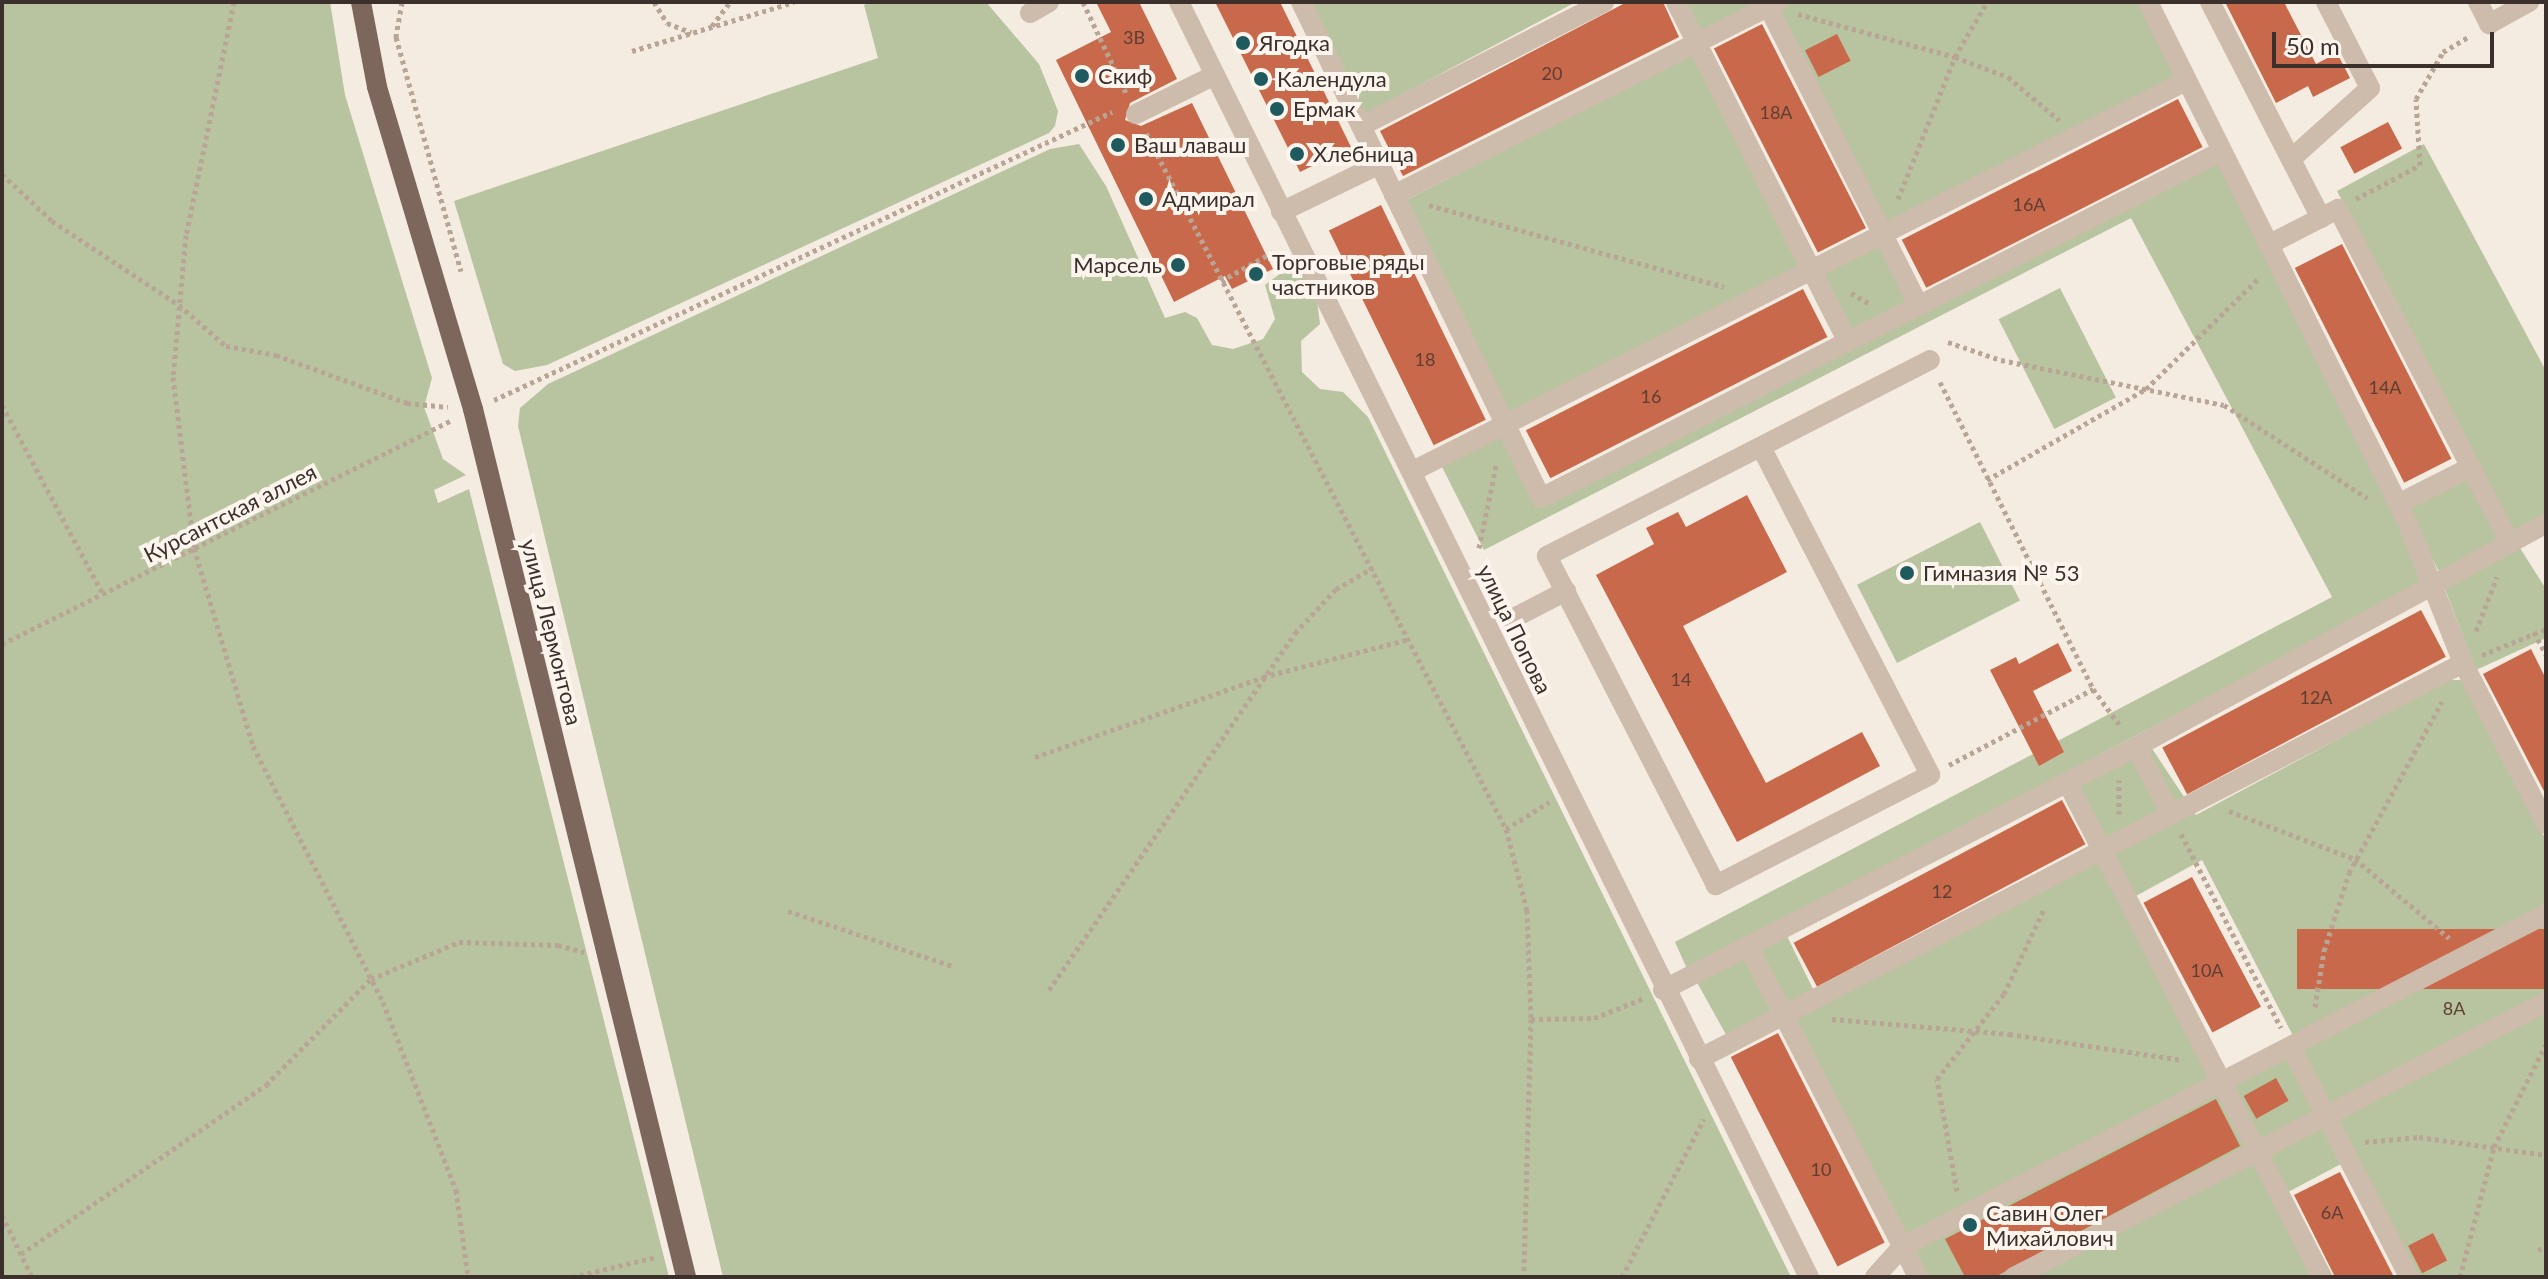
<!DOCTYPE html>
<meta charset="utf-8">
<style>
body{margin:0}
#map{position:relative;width:2548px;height:1279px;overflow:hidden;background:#f4ebe1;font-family:Lato,sans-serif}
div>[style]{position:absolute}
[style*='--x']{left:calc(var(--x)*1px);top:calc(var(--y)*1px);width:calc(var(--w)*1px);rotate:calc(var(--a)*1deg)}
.green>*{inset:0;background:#b8c4a0;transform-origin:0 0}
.building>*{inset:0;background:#c8694b;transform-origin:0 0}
.path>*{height:5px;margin-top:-2.5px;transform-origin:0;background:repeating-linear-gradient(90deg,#b9a596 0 4px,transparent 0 8px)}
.minor>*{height:20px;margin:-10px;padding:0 10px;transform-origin:10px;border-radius:10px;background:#cdbbac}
.major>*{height:20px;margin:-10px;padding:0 10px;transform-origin:10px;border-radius:10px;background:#7d675c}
.dots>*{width:22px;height:22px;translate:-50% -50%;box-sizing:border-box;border:4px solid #fbf5ee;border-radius:50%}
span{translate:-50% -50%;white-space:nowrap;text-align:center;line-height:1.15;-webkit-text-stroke:8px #fbf5ee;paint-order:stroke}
.number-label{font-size:18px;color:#5e3e33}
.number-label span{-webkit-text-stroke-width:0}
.poi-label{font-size:22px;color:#3b302b}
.left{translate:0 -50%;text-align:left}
.right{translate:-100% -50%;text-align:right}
.street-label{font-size:22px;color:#3b302b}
.frame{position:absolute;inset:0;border:4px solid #3b302b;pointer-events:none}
.scale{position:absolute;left:2272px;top:32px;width:222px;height:36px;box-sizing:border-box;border:4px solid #3b302b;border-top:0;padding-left:10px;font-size:24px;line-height:28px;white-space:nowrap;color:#3b302b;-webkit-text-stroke:6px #fbf5ee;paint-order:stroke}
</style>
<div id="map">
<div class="green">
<div style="clip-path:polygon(2px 2px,330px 2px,345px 95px,432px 378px,424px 407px,443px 459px,466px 475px,434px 490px,438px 503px,469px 489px,669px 1277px,2px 1277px)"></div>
<div style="clip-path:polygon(869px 2px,986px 2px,1039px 64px,1058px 111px,1055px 126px,1049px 133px,547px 365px,515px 371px,503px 364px,454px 201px,878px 58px,864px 5px)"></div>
<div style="clip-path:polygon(1306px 2px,1576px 2px,1365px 114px)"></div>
<div style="clip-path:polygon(1680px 2px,1762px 2px,1699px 38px)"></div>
<div style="clip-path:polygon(1791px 2px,2142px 2px,2177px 76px,1884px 226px,1774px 10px)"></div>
<div style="left:1693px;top:54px;width:237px;height:327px;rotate:63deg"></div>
<div style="clip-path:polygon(1079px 144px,1106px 186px,1165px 318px,1185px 312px,1197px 318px,1212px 345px,1233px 349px,1263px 339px,1275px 319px,1265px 285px,1289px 267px,1300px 268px,1317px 301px,1320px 324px,1301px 341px,1302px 372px,1320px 389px,1343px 392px,1368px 417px,1791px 1277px,723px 1277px,518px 426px,520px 408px,548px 384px,1050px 149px)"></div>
<div style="clip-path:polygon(2424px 144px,2546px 371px,2546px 514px,2514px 534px,2337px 191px)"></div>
<div style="clip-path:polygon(2218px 157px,2430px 581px,1688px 971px,1675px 942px,2332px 597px,2131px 218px,1484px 550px,1439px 461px,1500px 431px,1537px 503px)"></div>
<div style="left:1881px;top:238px;width:73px;height:71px;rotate:64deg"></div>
<div style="left:2060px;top:288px;width:123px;height:69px;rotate:63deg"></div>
<div style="left:2470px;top:474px;width:76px;height:72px;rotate:63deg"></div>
<div style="left:1980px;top:522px;width:88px;height:138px;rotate:63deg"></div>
<div style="clip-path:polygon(2520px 548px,2546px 589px,2546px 638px,2476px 670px,2445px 589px)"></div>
<div style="clip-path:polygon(2448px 680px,2464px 680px,2546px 840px,2546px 1277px,2418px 1277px,2202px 860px,2134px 897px,2078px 785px,2151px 747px,2196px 815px)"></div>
<div style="clip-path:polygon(2097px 849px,2314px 1277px,1923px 1277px,1783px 1010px,1729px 1040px,1694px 977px,1785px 932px,1814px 991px)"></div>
<div style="left:2286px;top:1055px;width:122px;height:63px;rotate:62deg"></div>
</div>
<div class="building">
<div style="clip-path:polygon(1096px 2px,1139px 2px,1177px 79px,1130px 103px,1125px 120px,1141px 126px,1192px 103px,1273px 269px,1232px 289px,1225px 276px,1174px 302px,1056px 60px,1111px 32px)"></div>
<div style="clip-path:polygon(1215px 2px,1280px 2px,1351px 147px,1300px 172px)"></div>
<div style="clip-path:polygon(1627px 2px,1663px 2px,1679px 37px,1403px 176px,1380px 131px)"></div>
<div style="clip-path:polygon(2225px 2px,2284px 2px,2316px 64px,2337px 53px,2350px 78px,2313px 97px,2308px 86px,2276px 103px)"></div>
<div style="left:1762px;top:24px;width:229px;height:54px;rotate:63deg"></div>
<div style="left:1837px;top:34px;width:30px;height:36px;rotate:63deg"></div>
<div style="left:2178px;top:99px;width:54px;height:310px;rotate:63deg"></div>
<div style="left:2388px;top:122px;width:30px;height:54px;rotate:62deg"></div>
<div style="left:1381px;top:205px;width:239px;height:58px;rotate:64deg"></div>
<div style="left:2342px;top:244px;width:241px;height:53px;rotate:63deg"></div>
<div style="left:1803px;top:289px;width:54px;height:311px;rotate:63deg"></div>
<div style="clip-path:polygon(1747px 495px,1787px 572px,1683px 626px,1766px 783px,1862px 732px,1880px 766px,1737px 842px,1596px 575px,1654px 544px,1646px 528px,1678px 512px,1686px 527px)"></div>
<div style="left:2421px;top:610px;width:53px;height:293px;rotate:62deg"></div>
<div style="clip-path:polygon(2058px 643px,2072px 671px,2033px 691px,2064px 752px,2039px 766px,1990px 670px,2016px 657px,2019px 664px)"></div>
<div style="clip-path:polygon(2531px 649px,2546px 679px,2546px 795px,2483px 674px)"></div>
<div style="left:2062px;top:800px;width:50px;height:304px;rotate:62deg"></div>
<div style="left:2192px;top:877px;width:147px;height:55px;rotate:62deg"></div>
<div style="left:2546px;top:929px;width:60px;height:249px;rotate:90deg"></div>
<div style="left:1778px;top:1033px;width:235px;height:53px;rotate:63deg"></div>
<div style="left:2276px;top:1078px;width:26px;height:37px;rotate:61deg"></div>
<div style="clip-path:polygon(2216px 1099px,2240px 1146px,1995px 1277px,1965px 1277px,1945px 1239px)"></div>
<div style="clip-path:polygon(2340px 1172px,2394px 1277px,2335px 1277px,2294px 1195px)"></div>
<div style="left:2433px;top:1233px;width:31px;height:28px;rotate:63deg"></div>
</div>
<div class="path">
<div style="--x:234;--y:2;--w:238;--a:101.6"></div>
<div style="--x:186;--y:235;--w:143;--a:95.2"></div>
<div style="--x:173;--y:377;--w:172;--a:83"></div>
<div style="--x:194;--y:548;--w:207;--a:73.4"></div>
<div style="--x:253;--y:746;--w:287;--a:63.1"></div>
<div style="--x:383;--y:1002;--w:202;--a:68.8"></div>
<div style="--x:456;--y:1190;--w:88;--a:82.1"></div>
<div style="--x:402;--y:2;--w:36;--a:100"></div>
<div style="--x:396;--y:37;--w:243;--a:74.5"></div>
<div style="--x:654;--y:2;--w:25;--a:58"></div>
<div style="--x:667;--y:23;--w:26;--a:21"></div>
<div style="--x:1083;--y:2;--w:103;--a:64.7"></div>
<div style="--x:1798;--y:14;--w:163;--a:15.3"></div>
<div style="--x:1955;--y:57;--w:57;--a:20.7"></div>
<div style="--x:2008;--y:77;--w:67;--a:40.1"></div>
<div style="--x:712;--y:26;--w:30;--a:-53"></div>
<div style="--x:632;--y:51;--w:169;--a:-16.8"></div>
<div style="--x:1146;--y:133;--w:784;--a:62.65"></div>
<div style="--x:1506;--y:829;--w:84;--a:75.5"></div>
<div style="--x:1527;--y:910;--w:109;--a:87.9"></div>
<div style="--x:1531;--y:1019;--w:258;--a:91.6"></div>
<div style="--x:2;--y:174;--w:69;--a:43.2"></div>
<div style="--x:52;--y:221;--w:152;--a:33.5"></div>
<div style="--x:179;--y:305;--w:62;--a:41.1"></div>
<div style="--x:226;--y:346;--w:51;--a:10.2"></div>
<div style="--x:276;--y:355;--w:140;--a:20.1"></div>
<div style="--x:407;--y:403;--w:41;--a:5.6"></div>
<div style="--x:1898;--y:199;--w:153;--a:-68.1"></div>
<div style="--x:1955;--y:57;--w:64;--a:-59.8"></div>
<div style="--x:2356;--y:199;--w:72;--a:-28"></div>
<div style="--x:2420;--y:165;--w:66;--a:-93.5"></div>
<div style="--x:2416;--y:99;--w:54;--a:-60.1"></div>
<div style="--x:2443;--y:52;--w:29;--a:-31"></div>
<div style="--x:1429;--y:205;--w:306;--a:15.5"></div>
<div style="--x:1221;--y:281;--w:62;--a:-29.1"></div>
<div style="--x:1851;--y:293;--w:22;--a:30"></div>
<div style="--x:1948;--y:342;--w:56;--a:18.8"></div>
<div style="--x:2001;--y:360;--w:227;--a:11.4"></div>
<div style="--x:2224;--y:405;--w:171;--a:33"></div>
<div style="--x:1940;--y:382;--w:343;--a:63.5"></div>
<div style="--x:2093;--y:689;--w:47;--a:53.6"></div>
<div style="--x:494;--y:400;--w:682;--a:-24.99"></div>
<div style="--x:2;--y:405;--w:214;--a:61.9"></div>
<div style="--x:1987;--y:480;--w:183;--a:-29.8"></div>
<div style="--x:2146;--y:389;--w:160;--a:-44.5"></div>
<div style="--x:1479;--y:548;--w:88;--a:-78.2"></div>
<div style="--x:2476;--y:631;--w:58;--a:-68.7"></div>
<div style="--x:2534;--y:632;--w:26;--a:62"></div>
<div style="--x:2;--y:644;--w:503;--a:-26.46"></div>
<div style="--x:2482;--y:655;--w:69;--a:-22.1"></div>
<div style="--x:1035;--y:757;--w:242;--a:-19.3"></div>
<div style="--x:1263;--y:677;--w:152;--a:-14.5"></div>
<div style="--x:1949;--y:765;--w:163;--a:-27.8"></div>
<div style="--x:2229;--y:811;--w:135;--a:20.9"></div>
<div style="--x:2355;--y:859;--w:123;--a:40"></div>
<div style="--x:2119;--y:814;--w:34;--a:-90"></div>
<div style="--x:1506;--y:829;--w:51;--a:-32.1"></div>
<div style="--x:2181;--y:834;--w:218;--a:62.7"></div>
<div style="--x:788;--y:911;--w:173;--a:18.5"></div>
<div style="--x:1049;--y:990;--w:434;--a:-55.4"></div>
<div style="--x:1295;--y:633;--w:60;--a:-47"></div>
<div style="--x:1336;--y:589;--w:43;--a:-29.6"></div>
<div style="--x:2315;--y:1007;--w:57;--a:-80.9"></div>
<div style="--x:2324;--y:951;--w:82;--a:-72.2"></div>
<div style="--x:2349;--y:873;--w:195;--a:-61.5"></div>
<div style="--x:1531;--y:1019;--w:63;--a:-0.9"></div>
<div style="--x:1594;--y:1018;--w:52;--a:-21.6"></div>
<div style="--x:1832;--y:1019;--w:178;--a:4.8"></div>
<div style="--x:2009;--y:1034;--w:176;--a:8.5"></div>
<div style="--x:2365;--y:1142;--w:54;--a:-5.3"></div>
<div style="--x:2419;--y:1137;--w:128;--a:8.1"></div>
<div style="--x:1957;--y:1191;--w:114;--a:-100.1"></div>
<div style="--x:1937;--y:1079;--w:108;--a:-51.8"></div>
<div style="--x:2004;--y:994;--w:96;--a:-64.8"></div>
<div style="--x:2;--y:1215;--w:69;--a:64.2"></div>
<div style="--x:2538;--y:1250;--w:9;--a:-27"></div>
<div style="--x:21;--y:1254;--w:298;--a:-34.6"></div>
<div style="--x:266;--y:1085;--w:149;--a:-45.3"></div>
<div style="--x:371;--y:979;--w:95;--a:-22.8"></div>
<div style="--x:459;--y:942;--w:99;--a:1.7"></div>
<div style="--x:558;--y:945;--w:27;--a:15"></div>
<div style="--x:572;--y:1277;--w:86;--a:-13.4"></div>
<div style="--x:1622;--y:1277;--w:178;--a:-62.6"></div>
<div style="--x:2460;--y:1277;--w:134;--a:-75.3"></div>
<div style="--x:2494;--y:1147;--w:115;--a:-63.2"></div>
</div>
<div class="minor">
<div style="--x:1179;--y:2;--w:1422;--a:63.71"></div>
<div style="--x:1301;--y:2;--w:551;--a:64.18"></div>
<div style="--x:1541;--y:498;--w:762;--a:-27"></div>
<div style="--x:1676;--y:2;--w:381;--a:63.2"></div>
<div style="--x:1766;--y:2;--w:340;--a:63.3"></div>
<div style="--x:2148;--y:2;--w:583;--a:63.52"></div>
<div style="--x:2408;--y:524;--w:149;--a:68.4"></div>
<div style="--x:2463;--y:663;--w:181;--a:62.7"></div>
<div style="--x:2210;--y:2;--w:243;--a:62.8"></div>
<div style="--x:2478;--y:2;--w:25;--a:63"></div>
<div style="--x:2489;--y:24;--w:46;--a:-28.8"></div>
<div style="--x:1030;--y:13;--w:22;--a:-30"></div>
<div style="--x:1136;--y:114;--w:88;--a:-26.3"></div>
<div style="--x:1361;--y:126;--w:273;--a:-27"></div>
<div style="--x:2291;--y:159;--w:106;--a:-41.9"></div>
<div style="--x:2370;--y:88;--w:97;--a:-117.1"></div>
<div style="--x:1394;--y:195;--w:429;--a:-26.7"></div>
<div style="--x:1281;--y:212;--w:110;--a:-25.9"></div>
<div style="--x:2268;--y:245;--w:79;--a:-27.2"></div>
<div style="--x:2338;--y:209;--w:376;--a:62.8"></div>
<div style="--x:1761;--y:447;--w:369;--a:62.7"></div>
<div style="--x:1930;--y:775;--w:241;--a:152.8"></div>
<div style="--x:1716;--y:885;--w:370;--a:-117.2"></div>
<div style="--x:1547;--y:556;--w:430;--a:-27.1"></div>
<div style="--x:1413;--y:471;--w:866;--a:-26.77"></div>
<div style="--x:2398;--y:504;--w:82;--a:-26.9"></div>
<div style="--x:1512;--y:619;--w:61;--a:-27.4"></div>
<div style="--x:2136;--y:747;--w:76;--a:62.4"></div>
<div style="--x:2067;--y:782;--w:557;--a:62.74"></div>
<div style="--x:1748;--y:946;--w:372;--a:62.8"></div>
<div style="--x:1663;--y:990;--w:532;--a:-27.19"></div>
<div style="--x:2136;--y:747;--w:467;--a:-28.6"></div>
<div style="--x:2291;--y:1047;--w:259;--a:62.8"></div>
<div style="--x:1699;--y:1059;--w:861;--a:-27.4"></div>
<div style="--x:1875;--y:1277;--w:40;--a:-48"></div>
<div style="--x:1902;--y:1247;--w:725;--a:-27.34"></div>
<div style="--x:2014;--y:1277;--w:599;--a:-27.34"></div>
</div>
<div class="major">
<div style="--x:361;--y:2;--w:86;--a:79.3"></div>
<div style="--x:377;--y:87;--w:336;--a:73.4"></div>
<div style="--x:473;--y:409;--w:894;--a:76.21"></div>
</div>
<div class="dots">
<div style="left:1243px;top:43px;background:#1f5a5e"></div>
<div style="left:1082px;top:76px;background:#1f5a5e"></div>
<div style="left:1261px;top:79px;background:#1f5a5e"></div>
<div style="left:1277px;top:109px;background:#1f5a5e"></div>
<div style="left:1118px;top:145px;background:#1f5a5e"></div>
<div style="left:1297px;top:154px;background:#1f5a5e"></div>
<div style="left:1146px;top:199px;background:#1f5a5e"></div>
<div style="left:1178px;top:265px;background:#1f5a5e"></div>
<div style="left:1256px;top:274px;background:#1f5a5e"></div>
<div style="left:1907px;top:573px;background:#1f5a5e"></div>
<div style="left:1970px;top:1225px;background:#1f5a5e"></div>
</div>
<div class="number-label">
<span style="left:1134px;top:37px">3В</span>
<span style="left:1552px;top:73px">20</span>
<span style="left:1776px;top:112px">18А</span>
<span style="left:2029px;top:204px">16А</span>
<span style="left:1425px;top:359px">18</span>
<span style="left:2385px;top:387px">14А</span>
<span style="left:1651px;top:396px">16</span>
<span style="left:1681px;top:679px">14</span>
<span style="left:2316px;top:697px">12А</span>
<span style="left:1942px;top:891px">12</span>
<span style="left:2207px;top:970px">10А</span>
<span style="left:2454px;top:1008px">8А</span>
<span style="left:1821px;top:1169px">10</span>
<span style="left:2332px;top:1212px">6А</span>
</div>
<div class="poi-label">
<span class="left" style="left:1259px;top:43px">Ягодка</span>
<span class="left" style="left:1098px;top:76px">Скиф</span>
<span class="left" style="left:1277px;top:79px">Календула</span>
<span class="left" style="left:1293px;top:109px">Ермак</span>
<span class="left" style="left:1134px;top:145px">Ваш лаваш</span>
<span class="left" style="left:1313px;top:154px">Хлебница</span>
<span class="left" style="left:1162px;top:199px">Адмирал</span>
<span class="left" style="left:1272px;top:274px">Торговые ряды<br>частников</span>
<span class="right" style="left:1162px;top:265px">Марсель</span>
<span class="left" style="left:1923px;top:573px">Гимназия № 53</span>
<span class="left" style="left:1986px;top:1225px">Савин Олег<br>Михайлович</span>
</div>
<div class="street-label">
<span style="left:230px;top:513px;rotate:-27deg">Курсантская аллея</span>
<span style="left:1515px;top:629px;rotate:64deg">улица Попова</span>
<span style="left:552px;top:632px;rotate:76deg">улица Лермонтова</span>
</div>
<div class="frame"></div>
<div class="scale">50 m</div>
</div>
